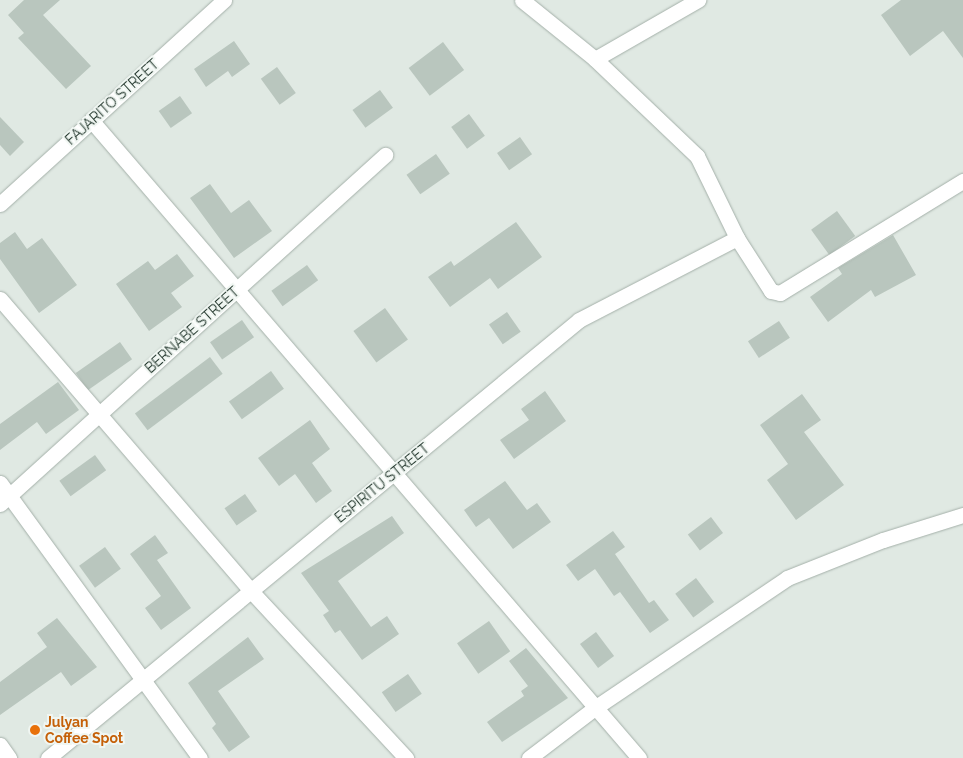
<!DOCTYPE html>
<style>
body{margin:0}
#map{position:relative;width:963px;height:758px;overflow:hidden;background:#e0e9e3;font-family:Raleway,sans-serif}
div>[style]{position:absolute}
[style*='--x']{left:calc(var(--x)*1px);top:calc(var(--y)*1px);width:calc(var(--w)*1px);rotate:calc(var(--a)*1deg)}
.building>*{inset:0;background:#b9c6be;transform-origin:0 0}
.roads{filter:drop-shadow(0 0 1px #a4b0a9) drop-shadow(0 0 1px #a4b0a9)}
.minor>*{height:15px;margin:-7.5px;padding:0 7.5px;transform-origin:7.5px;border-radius:7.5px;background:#fff}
.dots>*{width:14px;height:14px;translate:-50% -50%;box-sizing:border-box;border:2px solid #f0f6f2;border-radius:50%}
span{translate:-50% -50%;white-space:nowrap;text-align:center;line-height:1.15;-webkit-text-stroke:4px #f0f6f2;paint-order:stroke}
.street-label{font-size:14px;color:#23372d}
.food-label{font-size:14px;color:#c56008;font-weight:700}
.left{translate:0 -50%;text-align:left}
</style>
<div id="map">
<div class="building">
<div style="clip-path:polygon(24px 0,60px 0,43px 15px,91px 66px,66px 89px,18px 38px,24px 33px,8px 15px)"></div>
<div style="clip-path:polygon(901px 0,963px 0,963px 58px,943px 31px,910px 56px,881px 15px)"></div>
<div style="clip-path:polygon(234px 41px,250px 64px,232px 77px,228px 71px,206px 87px,194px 69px)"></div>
<div style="left:443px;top:42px;width:35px;height:43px;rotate:53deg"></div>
<div style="left:277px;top:67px;width:32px;height:20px;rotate:54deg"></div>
<div style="left:380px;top:90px;width:22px;height:34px;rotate:54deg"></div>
<div style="left:180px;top:96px;width:21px;height:26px;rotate:55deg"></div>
<div style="left:469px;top:114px;width:27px;height:22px;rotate:54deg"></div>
<div style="clip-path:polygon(0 117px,24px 142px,10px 156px,0 145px)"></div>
<div style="left:520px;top:137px;width:21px;height:28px;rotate:55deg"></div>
<div style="left:436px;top:154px;width:24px;height:36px;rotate:55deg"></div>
<div style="clip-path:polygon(210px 184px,231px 213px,249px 200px,272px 231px,234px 258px,190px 198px)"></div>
<div style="left:837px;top:211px;width:31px;height:32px;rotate:54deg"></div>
<div style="clip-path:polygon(516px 222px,542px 257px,498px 289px,490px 278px,450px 307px,428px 277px,451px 261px,454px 266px)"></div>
<div style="clip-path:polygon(15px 232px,27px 249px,42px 238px,77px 285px,39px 313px,0 259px,0 243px)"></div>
<div style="clip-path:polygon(893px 235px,916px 275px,875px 297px,871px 290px,828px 322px,810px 297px,842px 274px,838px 268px)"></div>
<div style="clip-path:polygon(177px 254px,194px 276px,171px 293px,182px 307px,149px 331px,116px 284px,148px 261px,155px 270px)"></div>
<div style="left:307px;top:265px;width:19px;height:44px;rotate:54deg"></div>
<div style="left:385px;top:308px;width:39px;height:39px;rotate:54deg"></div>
<div style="left:507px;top:312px;width:24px;height:22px;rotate:55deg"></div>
<div style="left:242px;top:320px;width:21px;height:39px;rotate:55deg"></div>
<div style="left:779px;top:321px;width:20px;height:37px;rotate:57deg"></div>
<div style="left:120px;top:342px;width:21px;height:54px;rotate:55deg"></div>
<div style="left:210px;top:357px;width:21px;height:94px;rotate:53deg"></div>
<div style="left:271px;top:371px;width:22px;height:52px;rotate:54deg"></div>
<div style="clip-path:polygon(58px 382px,79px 410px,46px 434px,37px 422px,0 450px,0 424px)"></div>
<div style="clip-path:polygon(545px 391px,566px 421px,514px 459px,500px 440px,529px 420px,521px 409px)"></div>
<div style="clip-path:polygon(802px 394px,821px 420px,804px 432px,844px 485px,796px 520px,767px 480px,788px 464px,760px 425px)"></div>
<div style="clip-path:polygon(310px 420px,330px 449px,312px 463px,332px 491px,316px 503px,295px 474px,279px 486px,258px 458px)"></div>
<div style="left:95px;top:455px;width:19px;height:44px;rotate:54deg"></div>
<div style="clip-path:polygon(505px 481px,527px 510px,537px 503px,551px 522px,513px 549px,489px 518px,476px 527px,464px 510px)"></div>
<div style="left:245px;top:494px;width:21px;height:25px;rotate:55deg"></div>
<div style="clip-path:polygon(392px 516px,404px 533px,338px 581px,371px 627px,387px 616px,399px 634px,362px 660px,340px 630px,335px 633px,323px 615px,329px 611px,301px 573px)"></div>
<div style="left:711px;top:517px;width:20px;height:29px;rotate:53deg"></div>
<div style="clip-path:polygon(613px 531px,625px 547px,615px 554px,649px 603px,654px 600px,669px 620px,650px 633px,620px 592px,614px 596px,595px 569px,578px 581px,566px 565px)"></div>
<div style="clip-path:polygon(155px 535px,168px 553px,157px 560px,191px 608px,161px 630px,145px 608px,161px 596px,130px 554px)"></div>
<div style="left:105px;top:547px;width:27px;height:32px;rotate:54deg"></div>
<div style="left:696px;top:578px;width:30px;height:26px;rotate:53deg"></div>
<div style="clip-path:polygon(57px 618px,97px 667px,71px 686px,61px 672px,0 715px,0 682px,47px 647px,37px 633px)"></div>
<div style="left:489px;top:621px;width:37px;height:39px;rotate:55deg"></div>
<div style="left:596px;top:632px;width:30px;height:20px;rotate:53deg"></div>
<div style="clip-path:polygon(248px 637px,264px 659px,218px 691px,250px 737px,229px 752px,212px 728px,216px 724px,188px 683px)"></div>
<div style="clip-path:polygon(526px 648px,568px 698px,502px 742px,487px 722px,524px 696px,521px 691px,528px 686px,509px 661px)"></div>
<div style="left:408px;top:674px;width:24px;height:32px;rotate:55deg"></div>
</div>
<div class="roads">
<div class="minor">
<div style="--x:522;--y:0;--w:94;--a:38.9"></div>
<div style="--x:595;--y:59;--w:141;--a:43.6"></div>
<div style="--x:697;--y:156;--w:91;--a:64"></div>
<div style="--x:737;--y:238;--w:63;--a:57.3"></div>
<div style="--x:771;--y:291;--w:9;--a:13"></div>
<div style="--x:780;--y:293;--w:215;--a:-31.5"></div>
<div style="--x:595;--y:59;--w:119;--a:-29.8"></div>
<div style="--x:91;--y:120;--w:841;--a:49.34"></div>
<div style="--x:0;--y:204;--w:303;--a:-42.3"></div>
<div style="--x:0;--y:299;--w:385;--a:49.3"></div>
<div style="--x:251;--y:591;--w:228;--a:47.1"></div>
<div style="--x:0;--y:483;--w:340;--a:54"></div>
<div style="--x:0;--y:504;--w:520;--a:-42.19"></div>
<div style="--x:0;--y:745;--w:16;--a:55"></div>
<div style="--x:48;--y:758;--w:688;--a:-39.52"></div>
<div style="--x:579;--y:320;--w:178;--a:-27.4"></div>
<div style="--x:529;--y:758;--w:84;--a:-37.3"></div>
<div style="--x:596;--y:707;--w:230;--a:-34"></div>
<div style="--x:787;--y:578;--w:103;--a:-21.6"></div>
<div style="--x:883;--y:540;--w:84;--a:-17.4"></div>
</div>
</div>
<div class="dots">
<div style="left:35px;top:730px;background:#e8710a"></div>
</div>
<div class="street-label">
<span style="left:112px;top:102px;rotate:-42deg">FAJARITO STREET</span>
<span style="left:192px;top:330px;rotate:-42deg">BERNABE STREET</span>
<span style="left:382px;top:483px;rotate:-39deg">ESPIRITU STREET</span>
</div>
<div class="food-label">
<span class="left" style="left:45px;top:730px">Julyan<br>Coffee Spot</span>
</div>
</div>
